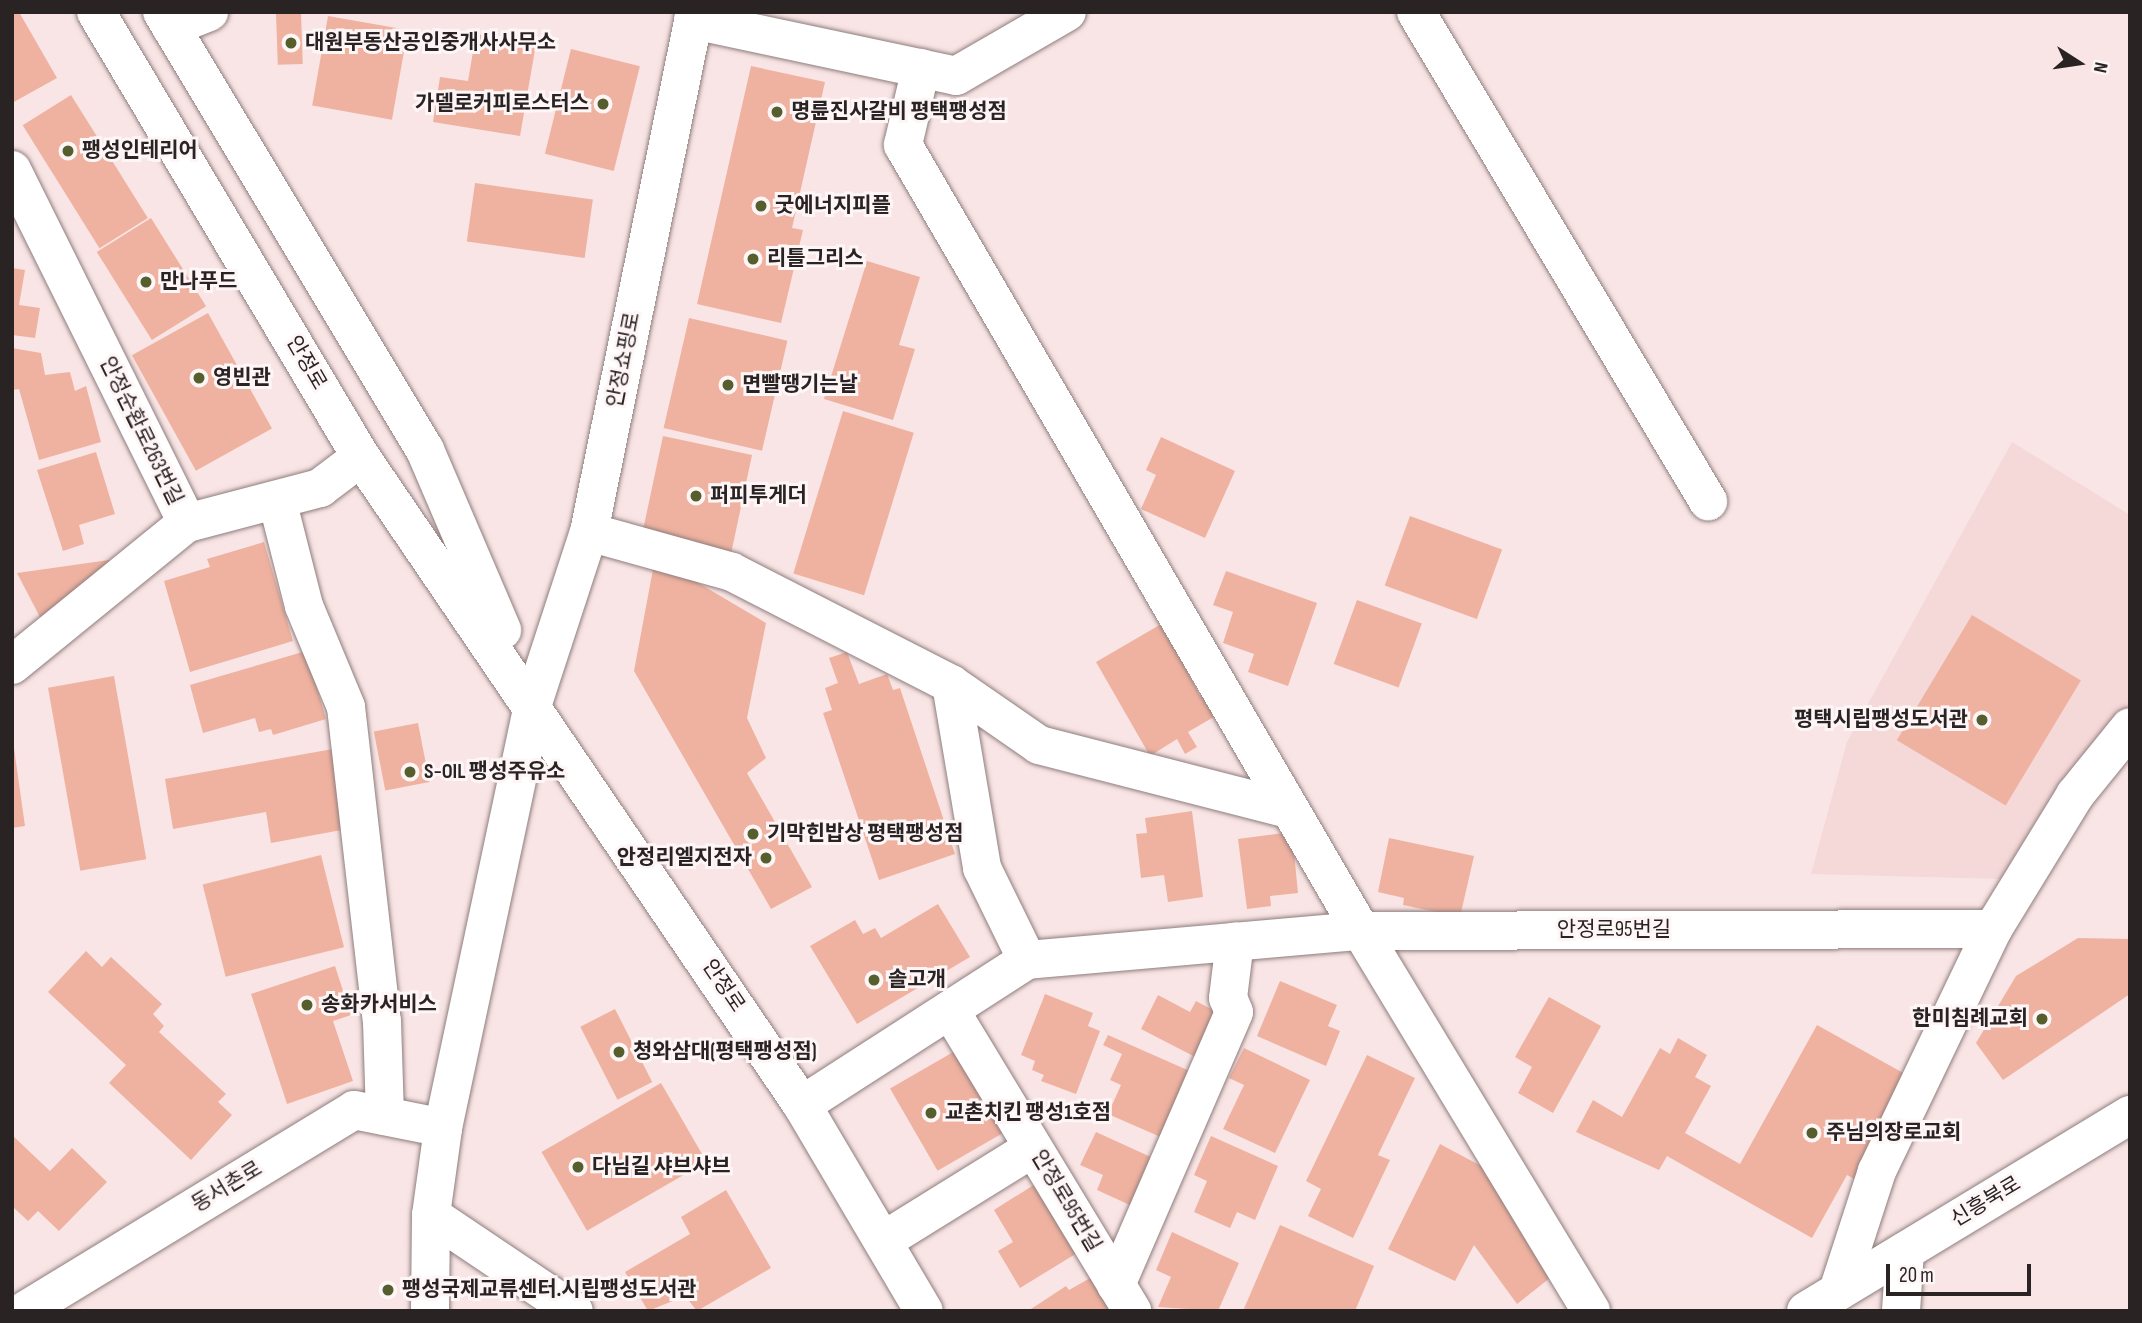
<!DOCTYPE html>
<meta charset="utf-8">
<style>
body{margin:0}
#map{position:relative;width:2142px;height:1323px;overflow:hidden;background:#f9e5e5;font-family:"Sofia Sans Condensed","Noto Sans KR",sans-serif}
div>[style]{position:absolute}
[style*='--x']{left:calc(var(--x)*1px);top:calc(var(--y)*1px);width:calc(var(--w)*1px);rotate:calc(var(--a)*1deg)}
.built>*{inset:0;background:#f5d8d8}
.building>*{inset:0;background:#efb2a0;transform-origin:0 0}
.roads{filter:drop-shadow(0 0 2px #8f7d7d) drop-shadow(0 0 2px #8f7d7d)}
.minor>*{height:38px;margin:-19px;padding:0 19px;transform-origin:19px;border-radius:19px;background:#fff}
.major>*{height:38px;margin:-19px;padding:0 19px;transform-origin:19px;border-radius:19px;background:#fff}
.dots>*{width:19px;height:19px;translate:-50% -50%;box-sizing:border-box;border:4px solid #fef6f6;border-radius:50%}
span{translate:-50% -50%;white-space:nowrap;text-align:center;line-height:1.15;-webkit-text-stroke:6px #fef6f6;paint-order:stroke}
.poi-label{font-size:21px;color:#2a2323;font-weight:700}
.left{translate:0 -50%;text-align:left}
.right{translate:-100% -50%;text-align:right}
.street-label{font-size:21px;color:#2a2323}
.frame{position:absolute;inset:0;border:14px solid #2a2323;pointer-events:none}
.north{position:absolute;left:2044px;top:28px;width:70px;height:70px;-webkit-text-stroke:5px #fef6f6;paint-order:stroke;rotate:102deg;font-size:19px;font-weight:700;line-height:28px;text-align:center;color:#2a2323}
.north::after{content:'';display:block;margin:auto;width:24px;height:32px;background:#2a2323;clip-path:polygon(50% 0,100% 100%,50% 72%,0 100%)}
.scale{position:absolute;left:1886px;top:1264px;width:145px;height:32px;box-sizing:border-box;border:4px solid #2a2323;border-top:0;padding-left:9px;font-size:21px;line-height:24px;white-space:nowrap;color:#2a2323;-webkit-text-stroke:5px #fef6f6;paint-order:stroke}
</style>
<div id="map">
<div class="built">
<div style="clip-path:polygon(2012px 442px,2130px 515px,2130px 708px,2001px 879px,1811px 874px,1847px 742px)"></div>
</div>
<div class="building">
<div style="clip-path:polygon(12px 12px,19px 12px,57px 78px,12px 103px)"></div>
<div style="left:301px;top:13px;width:51px;height:25px;rotate:88deg"></div>
<div style="left:328px;top:16px;width:81px;height:91px;rotate:10deg"></div>
<div style="clip-path:polygon(476px 34px,536px 44px,520px 136px,433px 122px,440px 77px,468px 81px)"></div>
<div style="left:571px;top:49px;width:71px;height:108px;rotate:14deg"></div>
<div style="clip-path:polygon(751px 66px,825px 82px,792px 228px,803px 230px,781px 323px,697px 304px)"></div>
<div style="left:71px;top:95px;width:145px;height:57px;rotate:58deg"></div>
<div style="left:475px;top:183px;width:119px;height:59px;rotate:8deg"></div>
<div style="left:151px;top:218px;width:104px;height:64px;rotate:58deg"></div>
<div style="clip-path:polygon(867px 261px,920px 277px,899px 345px,915px 349px,893px 420px,824px 399px)"></div>
<div style="clip-path:polygon(12px 268px,25px 270px,19px 305px,40px 308px,35px 338px,12px 335px)"></div>
<div style="left:208px;top:313px;width:132px;height:87px;rotate:61deg"></div>
<div style="left:689px;top:318px;width:101px;height:113px;rotate:13deg"></div>
<div style="clip-path:polygon(12px 348px,41px 353px,45px 375px,70px 372px,75px 391px,86px 386px,101px 442px,39px 460px,19px 389px,12px 390px)"></div>
<div style="left:843px;top:411px;width:74px;height:170px;rotate:17deg"></div>
<div style="left:663px;top:436px;width:91px;height:100px;rotate:12deg"></div>
<div style="clip-path:polygon(1161px 437px,1235px 471px,1205px 538px,1141px 509px,1156px 475px,1146px 470px)"></div>
<div style="clip-path:polygon(96px 452px,115px 514px,79px 525px,84px 544px,63px 551px,37px 470px)"></div>
<div style="left:1410px;top:516px;width:98px;height:74px;rotate:20deg"></div>
<div style="clip-path:polygon(264px 542px,293px 641px,190px 672px,164px 581px,210px 567px,207px 559px)"></div>
<div style="clip-path:polygon(109px 560px,116px 574px,42px 621px,17px 573px)"></div>
<div style="clip-path:polygon(653px 569px,695px 581px,766px 623px,747px 718px,766px 758px,747px 773px,812px 887px,771px 909px,634px 671px)"></div>
<div style="clip-path:polygon(1226px 571px,1317px 603px,1288px 686px,1248px 672px,1254px 654px,1223px 643px,1233px 612px,1213px 605px)"></div>
<div style="left:1357px;top:600px;width:69px;height:68px;rotate:20deg"></div>
<div style="left:1972px;top:615px;width:127px;height:146px;rotate:31deg"></div>
<div style="clip-path:polygon(1163px 623px,1200px 696px,1207px 692px,1219px 714px,1188px 732px,1197px 747px,1185px 754px,1177px 739px,1150px 756px,1096px 662px)"></div>
<div style="clip-path:polygon(306px 651px,326px 719px,273px 735px,271px 729px,259px 732px,255px 718px,203px 733px,190px 685px)"></div>
<div style="clip-path:polygon(847px 652px,859px 684px,887px 674px,893px 690px,900px 688px,955px 854px,879px 880px,823px 713px,832px 710px,825px 688px,838px 683px,829px 658px)"></div>
<div style="left:114px;top:676px;width:186px;height:67px;rotate:80deg"></div>
<div style="left:418px;top:723px;width:60px;height:45px;rotate:79deg"></div>
<div style="clip-path:polygon(14px 748px,25px 826px,12px 828px,12px 749px)"></div>
<div style="clip-path:polygon(333px 749px,347px 829px,271px 843px,266px 812px,173px 829px,165px 779px)"></div>
<div style="clip-path:polygon(1192px 811px,1203px 897px,1168px 902px,1164px 875px,1141px 878px,1136px 834px,1147px 833px,1145px 818px)"></div>
<div style="clip-path:polygon(1292px 832px,1298px 893px,1270px 896px,1271px 906px,1247px 909px,1238px 839px)"></div>
<div style="clip-path:polygon(1389px 838px,1474px 856px,1460px 917px,1403px 905px,1404px 898px,1378px 892px)"></div>
<div style="left:321px;top:855px;width:95px;height:122px;rotate:76deg"></div>
<div style="clip-path:polygon(938px 904px,970px 957px,857px 1024px,810px 946px,855px 920px,863px 934px,875px 928px,881px 938px)"></div>
<div style="clip-path:polygon(2078px 938px,2130px 939px,2130px 994px,2003px 1080px,1976px 1043px,2016px 976px)"></div>
<div style="clip-path:polygon(86px 951px,102px 967px,111px 957px,162px 1004px,153px 1014px,164px 1026px,159px 1032px,226px 1094px,218px 1102px,232px 1115px,191px 1160px,109px 1083px,126px 1065px,48px 992px)"></div>
<div style="clip-path:polygon(335px 966px,351px 1015px,333px 1021px,353px 1081px,287px 1104px,251px 994px)"></div>
<div style="clip-path:polygon(1280px 981px,1337px 1005px,1328px 1026px,1340px 1031px,1326px 1066px,1257px 1036px)"></div>
<div style="clip-path:polygon(1045px 994px,1093px 1013px,1088px 1026px,1100px 1031px,1076px 1094px,1041px 1081px,1044px 1075px,1032px 1070px,1035px 1061px,1021px 1055px)"></div>
<div style="clip-path:polygon(1158px 995px,1190px 1012px,1196px 1001px,1228px 1018px,1205px 1062px,1141px 1029px)"></div>
<div style="clip-path:polygon(1549px 997px,1601px 1026px,1553px 1113px,1518px 1093px,1532px 1067px,1515px 1057px)"></div>
<div style="left:615px;top:1009px;width:82px;height:39px;rotate:63deg"></div>
<div style="clip-path:polygon(1817px 1025px,1914px 1079px,1858px 1181px,1847px 1175px,1812px 1238px,1667px 1156px,1659px 1170px,1576px 1132px,1593px 1100px,1622px 1117px,1660px 1048px,1670px 1054px,1678px 1038px,1707px 1055px,1695px 1077px,1711px 1086px,1685px 1133px,1740px 1164px)"></div>
<div style="clip-path:polygon(1108px 1035px,1201px 1076px,1172px 1142px,1108px 1114px,1121px 1085px,1110px 1080px,1122px 1054px,1103px 1045px)"></div>
<div style="clip-path:polygon(1244px 1048px,1310px 1080px,1275px 1153px,1223px 1129px,1244px 1085px,1229px 1078px)"></div>
<div style="left:955px;top:1051px;width:95px;height:75px;rotate:60deg"></div>
<div style="clip-path:polygon(1367px 1055px,1415px 1078px,1378px 1155px,1390px 1160px,1353px 1238px,1308px 1216px,1321px 1189px,1306px 1181px)"></div>
<div style="left:661px;top:1083px;width:91px;height:138px;rotate:60deg"></div>
<div style="clip-path:polygon(1096px 1132px,1153px 1158px,1132px 1206px,1097px 1190px,1103px 1175px,1080px 1165px)"></div>
<div style="clip-path:polygon(12px 1135px,50px 1171px,72px 1148px,107px 1182px,59px 1231px,38px 1211px,28px 1221px,12px 1206px)"></div>
<div style="clip-path:polygon(1211px 1136px,1278px 1166px,1255px 1220px,1237px 1212px,1230px 1228px,1194px 1212px,1207px 1181px,1194px 1175px)"></div>
<div style="clip-path:polygon(1440px 1144px,1498px 1175px,1560px 1270px,1517px 1304px,1474px 1245px,1455px 1281px,1388px 1249px)"></div>
<div style="clip-path:polygon(1040px 1181px,1082px 1250px,1020px 1288px,998px 1251px,1013px 1242px,994px 1210px)"></div>
<div style="clip-path:polygon(726px 1190px,771px 1268px,697px 1311px,685px 1296px,648px 1311px,625px 1272px,690px 1234px,681px 1217px)"></div>
<div style="clip-path:polygon(1280px 1225px,1374px 1266px,1355px 1311px,1243px 1311px)"></div>
<div style="clip-path:polygon(1172px 1232px,1239px 1263px,1218px 1311px,1158px 1307px,1171px 1277px,1156px 1270px)"></div>
<div style="clip-path:polygon(1092px 1277px,1114px 1311px,1028px 1311px,1066px 1286px,1069px 1290px)"></div>
</div>
<div class="roads">
<div class="minor">
<div style="--x:1416;--y:12;--w:570;--a:59.16"></div>
<div style="--x:693;--y:20;--w:269;--a:12"></div>
<div style="--x:956;--y:76;--w:128;--a:-30"></div>
<div style="--x:171;--y:27;--w:41;--a:-21.5"></div>
<div style="--x:921;--y:68;--w:79;--a:103.2"></div>
<div style="--x:903;--y:145;--w:910;--a:59.77"></div>
<div style="--x:1361;--y:931;--w:444;--a:58.8"></div>
<div style="--x:12;--y:170;--w:394;--a:63.6"></div>
<div style="--x:187;--y:523;--w:138;--a:-14.7"></div>
<div style="--x:320;--y:488;--w:51;--a:-37.1"></div>
<div style="--x:277;--y:500;--w:109;--a:75.7"></div>
<div style="--x:304;--y:606;--w:109;--a:67.4"></div>
<div style="--x:346;--y:707;--w:316;--a:83.5"></div>
<div style="--x:382;--y:1021;--w:95;--a:88.2"></div>
<div style="--x:589;--y:532;--w:148;--a:15.6"></div>
<div style="--x:732;--y:572;--w:246;--a:27.1"></div>
<div style="--x:951;--y:684;--w:187;--a:80.4"></div>
<div style="--x:982;--y:868;--w:102;--a:63.9"></div>
<div style="--x:12;--y:665;--w:225;--a:-39.1"></div>
<div style="--x:951;--y:684;--w:107;--a:34.7"></div>
<div style="--x:1039;--y:745;--w:258;--a:14.4"></div>
<div style="--x:950;--y:1010;--w:352;--a:58.8"></div>
<div style="--x:802;--y:1105;--w:268;--a:-32.8"></div>
<div style="--x:1027;--y:960;--w:335;--a:-5"></div>
<div style="--x:1361;--y:931;--w:632;--a:-0.18"></div>
<div style="--x:431;--y:1215;--w:172;--a:33.9"></div>
<div style="--x:883;--y:1241;--w:176;--a:-31.8"></div>
<div style="--x:1116;--y:1285;--w:297;--a:-66.6"></div>
<div style="--x:1234;--y:1012;--w:15;--a:-113"></div>
<div style="--x:1228;--y:998;--w:57;--a:-83"></div>
<div style="--x:1838;--y:1291;--w:126;--a:-72"></div>
<div style="--x:1877;--y:1171;--w:268;--a:-64.4"></div>
<div style="--x:1993;--y:929;--w:157;--a:-58.5"></div>
<div style="--x:2075;--y:795;--w:87;--a:-51"></div>
<div style="--x:24;--y:1311;--w:386;--a:-31.3"></div>
<div style="--x:354;--y:1110;--w:91;--a:11.4"></div>
<div style="--x:430;--y:1311;--w:96;--a:-89.4"></div>
<div style="--x:431;--y:1215;--w:88;--a:-82.1"></div>
<div style="--x:443;--y:1128;--w:434;--a:-78"></div>
<div style="--x:533;--y:703;--w:180;--a:-71.9"></div>
<div style="--x:589;--y:532;--w:531;--a:-78.48"></div>
<div style="--x:1806;--y:1311;--w:379;--a:-31.2"></div>
<div style="--x:1901;--y:1311;--w:60;--a:-86.2"></div>
</div>
<div class="major">
<div style="--x:96;--y:12;--w:518;--a:59.23"></div>
<div style="--x:361;--y:457;--w:784;--a:55.76"></div>
<div style="--x:802;--y:1105;--w:239;--a:59.4"></div>
<div style="--x:162;--y:12;--w:511;--a:59.02"></div>
<div style="--x:425;--y:450;--w:196;--a:66.8"></div>
</div>
</div>
<div class="dots">
<div style="left:291px;top:43px;background:#575e2d"></div>
<div style="left:603px;top:104px;background:#575e2d"></div>
<div style="left:777px;top:112px;background:#575e2d"></div>
<div style="left:68px;top:151px;background:#575e2d"></div>
<div style="left:761px;top:206px;background:#575e2d"></div>
<div style="left:753px;top:259px;background:#575e2d"></div>
<div style="left:146px;top:282px;background:#575e2d"></div>
<div style="left:199px;top:378px;background:#575e2d"></div>
<div style="left:728px;top:385px;background:#575e2d"></div>
<div style="left:696px;top:496px;background:#575e2d"></div>
<div style="left:1982px;top:720px;background:#575e2d"></div>
<div style="left:410px;top:772px;background:#575e2d"></div>
<div style="left:753px;top:834px;background:#575e2d"></div>
<div style="left:766px;top:858px;background:#575e2d"></div>
<div style="left:874px;top:980px;background:#575e2d"></div>
<div style="left:307px;top:1005px;background:#575e2d"></div>
<div style="left:2042px;top:1019px;background:#575e2d"></div>
<div style="left:619px;top:1052px;background:#575e2d"></div>
<div style="left:931px;top:1113px;background:#575e2d"></div>
<div style="left:1812px;top:1133px;background:#575e2d"></div>
<div style="left:578px;top:1167px;background:#575e2d"></div>
<div style="left:388px;top:1290px;background:#575e2d"></div>
</div>
<div class="poi-label">
<span class="left" style="left:305px;top:43px">대원부동산공인중개사사무소</span>
<span class="right" style="left:589px;top:104px">가델로커피로스터스</span>
<span class="left" style="left:791px;top:112px">명륜진사갈비 평택팽성점</span>
<span class="left" style="left:82px;top:151px">팽성인테리어</span>
<span class="left" style="left:775px;top:206px">굿에너지피플</span>
<span class="left" style="left:767px;top:259px">리틀그리스</span>
<span class="left" style="left:160px;top:282px">만나푸드</span>
<span class="left" style="left:213px;top:378px">영빈관</span>
<span class="left" style="left:742px;top:385px">면빨땡기는날</span>
<span class="left" style="left:710px;top:496px">퍼피투게더</span>
<span class="right" style="left:1968px;top:720px">평택시립팽성도서관</span>
<span class="left" style="left:424px;top:772px">S-OIL 팽성주유소</span>
<span class="left" style="left:767px;top:834px">기막힌밥상 평택팽성점</span>
<span class="right" style="left:752px;top:858px">안정리엘지전자</span>
<span class="left" style="left:888px;top:980px">솔고개</span>
<span class="left" style="left:321px;top:1005px">송화카서비스</span>
<span class="right" style="left:2028px;top:1019px">한미침례교회</span>
<span class="left" style="left:633px;top:1052px">청와삼대(평택팽성점)</span>
<span class="left" style="left:945px;top:1113px">교촌치킨 팽성1호점</span>
<span class="left" style="left:1826px;top:1133px">주님의장로교회</span>
<span class="left" style="left:592px;top:1167px">다님길 샤브샤브</span>
<span class="left" style="left:402px;top:1290px">팽성국제교류센터.시립팽성도서관</span>
</div>
<div class="street-label">
<span style="left:624px;top:360px;rotate:-79deg">안정쇼핑로</span>
<span style="left:306px;top:363px;rotate:60deg">안정로</span>
<span style="left:141px;top:431px;rotate:64deg">안정순환로263번길</span>
<span style="left:1614px;top:930px">안정로95번길</span>
<span style="left:723px;top:986px;rotate:56deg">안정로</span>
<span style="left:227px;top:1187px;rotate:-31deg">동서촌로</span>
<span style="left:1066px;top:1201px;rotate:59deg">안정로95번길</span>
<span style="left:1986px;top:1202px;rotate:-31deg">신흥북로</span>
</div>
<div class="frame"></div>
<div class="north">N</div>
<div class="scale">20 m</div>
</div>
